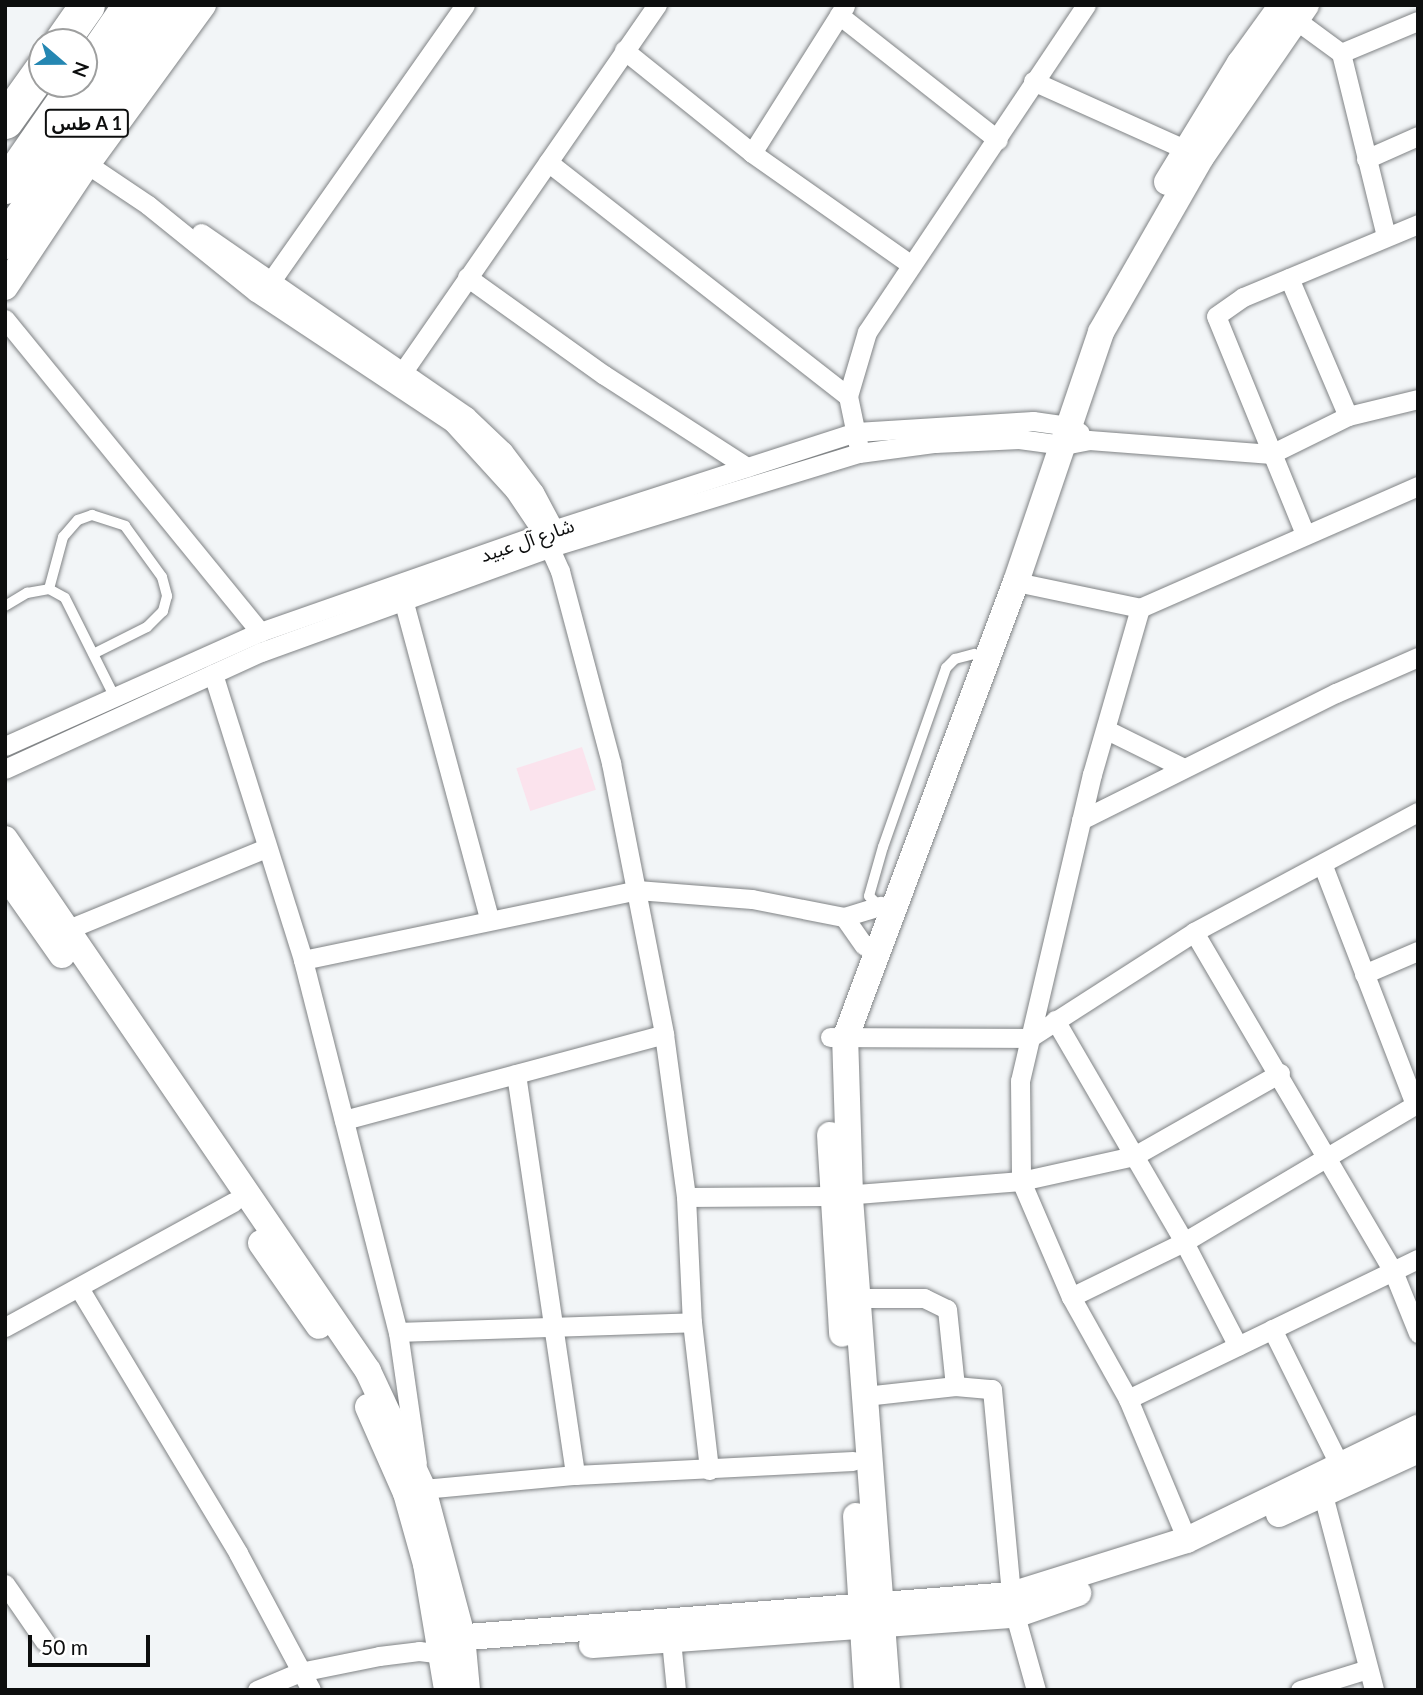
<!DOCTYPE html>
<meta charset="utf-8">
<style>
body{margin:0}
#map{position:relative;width:1423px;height:1695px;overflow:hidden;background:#f2f5f7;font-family:Lato,"Noto Sans Arabic",sans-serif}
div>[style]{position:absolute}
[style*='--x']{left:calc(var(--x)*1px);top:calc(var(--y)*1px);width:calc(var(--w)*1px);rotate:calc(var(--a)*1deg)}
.medical>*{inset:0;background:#fbe3ed;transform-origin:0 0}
.roads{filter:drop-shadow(0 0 2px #808385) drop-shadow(0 0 2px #808385)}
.lane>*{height:10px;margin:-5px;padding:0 5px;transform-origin:5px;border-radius:5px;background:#fff}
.street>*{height:19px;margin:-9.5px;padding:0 9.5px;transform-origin:9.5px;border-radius:9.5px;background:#fff}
.secondary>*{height:26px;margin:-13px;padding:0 13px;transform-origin:13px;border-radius:13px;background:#fff}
.highway>*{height:35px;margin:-17.5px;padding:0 17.5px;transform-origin:17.5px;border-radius:17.5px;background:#fff}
span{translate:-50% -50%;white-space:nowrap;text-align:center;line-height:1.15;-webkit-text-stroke:5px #fff;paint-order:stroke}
.shield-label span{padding:2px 5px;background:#fff;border:2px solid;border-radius:5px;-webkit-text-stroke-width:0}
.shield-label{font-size:18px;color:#0d0e0e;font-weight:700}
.street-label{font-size:19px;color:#0d0e0e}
.frame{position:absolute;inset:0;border:7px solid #0d0e0e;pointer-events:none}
.north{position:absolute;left:28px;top:28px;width:70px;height:70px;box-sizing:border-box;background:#fff;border:2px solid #9e9f9f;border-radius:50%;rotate:110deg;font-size:19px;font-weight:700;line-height:28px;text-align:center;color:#0d0e0e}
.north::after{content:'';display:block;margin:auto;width:24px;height:32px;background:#2587b2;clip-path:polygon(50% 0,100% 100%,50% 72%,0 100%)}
.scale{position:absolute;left:28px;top:1635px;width:122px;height:32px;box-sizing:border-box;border:4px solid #0d0e0e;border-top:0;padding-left:9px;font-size:21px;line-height:24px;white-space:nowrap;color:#0d0e0e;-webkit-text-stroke:5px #fff;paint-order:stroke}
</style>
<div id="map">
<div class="medical">
<div style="left:582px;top:747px;width:45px;height:69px;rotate:72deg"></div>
</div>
<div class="roads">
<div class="lane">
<div style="--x:49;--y:589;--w:54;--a:-74.9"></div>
<div style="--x:63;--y:537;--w:23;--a:-49"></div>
<div style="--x:78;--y:520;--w:15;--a:-20"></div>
<div style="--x:92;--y:515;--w:35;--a:18"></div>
<div style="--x:125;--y:526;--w:63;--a:54"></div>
<div style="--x:162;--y:577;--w:20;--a:75"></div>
<div style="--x:167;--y:596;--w:16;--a:105"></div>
<div style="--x:163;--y:611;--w:23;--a:135"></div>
<div style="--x:147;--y:627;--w:60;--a:153.4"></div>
<div style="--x:5;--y:606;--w:26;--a:-31"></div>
<div style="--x:27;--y:593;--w:22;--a:-10"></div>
<div style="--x:49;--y:589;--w:18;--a:29"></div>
<div style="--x:65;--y:598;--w:110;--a:63.4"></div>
<div style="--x:879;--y:906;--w:14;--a:-135"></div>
<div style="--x:869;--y:896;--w:51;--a:-74.1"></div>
<div style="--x:883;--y:847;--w:190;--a:-70.6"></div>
<div style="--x:946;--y:668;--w:13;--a:-45"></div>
<div style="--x:955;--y:659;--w:20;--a:-15"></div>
</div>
<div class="street">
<div style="--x:839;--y:15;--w:202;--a:38.2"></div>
<div style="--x:1296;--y:20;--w:56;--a:36.3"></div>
<div style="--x:1341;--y:53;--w:188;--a:76.2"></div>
<div style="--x:624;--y:50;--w:164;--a:38.8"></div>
<div style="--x:752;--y:153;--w:193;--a:35.1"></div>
<div style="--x:1341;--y:53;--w:83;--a:-22.6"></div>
<div style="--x:1033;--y:81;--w:181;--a:24.2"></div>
<div style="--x:752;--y:153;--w:174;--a:-57.7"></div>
<div style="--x:1366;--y:159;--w:57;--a:-23.9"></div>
<div style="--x:548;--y:162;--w:380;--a:38"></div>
<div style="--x:87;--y:164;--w:73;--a:33.9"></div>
<div style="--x:148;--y:205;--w:139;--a:38.9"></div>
<div style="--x:256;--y:292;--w:237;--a:33.6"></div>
<div style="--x:453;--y:423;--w:91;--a:47.7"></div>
<div style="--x:514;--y:490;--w:52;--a:56"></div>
<div style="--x:543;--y:533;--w:42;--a:65.9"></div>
<div style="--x:560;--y:571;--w:199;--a:75.1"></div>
<div style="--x:611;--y:763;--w:276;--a:78.9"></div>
<div style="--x:664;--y:1034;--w:164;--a:82.3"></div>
<div style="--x:686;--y:1197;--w:125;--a:87.3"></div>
<div style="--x:692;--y:1322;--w:149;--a:83.4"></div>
<div style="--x:201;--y:233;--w:322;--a:34.6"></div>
<div style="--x:466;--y:416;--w:51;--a:43.4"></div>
<div style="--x:503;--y:451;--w:51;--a:52.9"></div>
<div style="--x:534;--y:492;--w:53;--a:62"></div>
<div style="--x:467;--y:277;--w:168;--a:35.6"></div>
<div style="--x:604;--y:375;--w:170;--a:32.8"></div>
<div style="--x:1289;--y:278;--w:150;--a:66.9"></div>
<div style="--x:271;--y:281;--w:337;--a:-54.9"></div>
<div style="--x:5;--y:319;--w:404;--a:50.8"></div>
<div style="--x:402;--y:373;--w:448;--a:-55.3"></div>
<div style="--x:858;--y:444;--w:49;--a:-101.8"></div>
<div style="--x:848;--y:396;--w:67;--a:-73.5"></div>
<div style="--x:867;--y:332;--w:394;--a:-56.2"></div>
<div style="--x:1305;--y:534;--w:235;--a:-112.2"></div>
<div style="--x:1216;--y:316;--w:33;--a:-35"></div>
<div style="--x:1243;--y:297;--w:190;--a:-22.6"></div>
<div style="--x:1016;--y:582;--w:127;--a:11.8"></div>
<div style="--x:1140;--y:608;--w:304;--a:-23.7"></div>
<div style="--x:404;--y:603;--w:327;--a:74.9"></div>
<div style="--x:1140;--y:608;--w:173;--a:106.1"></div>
<div style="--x:1092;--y:774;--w:315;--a:103.2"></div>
<div style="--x:1020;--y:1081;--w:100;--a:89.4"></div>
<div style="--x:1021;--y:1181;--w:126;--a:66.7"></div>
<div style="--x:1071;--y:1297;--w:117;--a:60.8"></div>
<div style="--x:1128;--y:1399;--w:153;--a:67.3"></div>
<div style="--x:213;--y:674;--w:300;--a:72.5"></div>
<div style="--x:303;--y:960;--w:384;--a:75.7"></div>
<div style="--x:398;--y:1332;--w:133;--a:81.8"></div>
<div style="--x:1107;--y:730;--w:84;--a:26.3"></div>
<div style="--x:5;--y:746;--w:279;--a:-24.1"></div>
<div style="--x:260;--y:632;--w:300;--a:-19.3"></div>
<div style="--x:543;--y:533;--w:329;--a:-17.9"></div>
<div style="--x:856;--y:432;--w:177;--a:-3.6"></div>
<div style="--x:1033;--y:421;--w:37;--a:8"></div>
<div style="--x:1070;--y:426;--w:12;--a:35"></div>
<div style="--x:5;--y:769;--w:281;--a:-24.6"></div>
<div style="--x:261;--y:652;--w:305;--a:-19.9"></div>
<div style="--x:548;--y:548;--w:325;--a:-17"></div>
<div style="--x:859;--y:453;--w:77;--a:-7.5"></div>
<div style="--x:935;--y:443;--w:84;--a:-2.7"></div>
<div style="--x:1019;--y:439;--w:45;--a:7.6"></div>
<div style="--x:1064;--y:445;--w:25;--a:-11"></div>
<div style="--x:1089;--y:440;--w:183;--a:4.4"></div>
<div style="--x:1271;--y:454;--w:86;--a:-26.3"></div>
<div style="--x:1348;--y:416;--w:72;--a:-13.7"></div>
<div style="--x:1081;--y:820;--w:285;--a:-26.5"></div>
<div style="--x:1336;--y:693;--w:90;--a:-23.7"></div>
<div style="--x:1323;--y:866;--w:255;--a:68.9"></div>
<div style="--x:844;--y:917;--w:35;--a:55"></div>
<div style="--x:66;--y:930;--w:216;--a:-22.3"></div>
<div style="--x:1194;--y:932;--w:393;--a:59.6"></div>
<div style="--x:1393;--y:1271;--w:67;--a:68"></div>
<div style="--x:303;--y:960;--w:341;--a:-11.8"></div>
<div style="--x:637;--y:890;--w:115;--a:4.5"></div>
<div style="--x:752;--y:899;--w:94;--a:11.1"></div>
<div style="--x:844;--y:917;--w:38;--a:-17"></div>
<div style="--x:1364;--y:974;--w:59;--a:-23.1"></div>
<div style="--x:1055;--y:1020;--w:257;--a:59.8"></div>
<div style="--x:1184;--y:1242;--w:117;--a:62.6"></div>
<div style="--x:830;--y:1037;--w:199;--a:0.3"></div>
<div style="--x:1029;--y:1038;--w:196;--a:-32.7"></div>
<div style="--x:1194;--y:932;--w:254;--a:-28.2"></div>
<div style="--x:516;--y:1074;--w:405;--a:81.6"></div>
<div style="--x:344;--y:1120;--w:331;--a:-15"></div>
<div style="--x:686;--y:1197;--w:145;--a:-0.4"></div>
<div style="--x:831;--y:1196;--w:191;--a:-4.5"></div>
<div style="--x:1021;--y:1181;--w:116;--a:-12.5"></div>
<div style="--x:1134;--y:1156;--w:168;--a:-29.6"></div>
<div style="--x:79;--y:1288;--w:309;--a:59"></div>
<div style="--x:238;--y:1553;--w:155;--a:61.9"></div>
<div style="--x:1071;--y:1297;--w:126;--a:-26"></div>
<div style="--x:1184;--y:1242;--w:272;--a:-30.7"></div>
<div style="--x:858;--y:1298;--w:66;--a:0"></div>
<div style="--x:924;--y:1298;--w:25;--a:26"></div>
<div style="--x:947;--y:1309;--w:77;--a:84.1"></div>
<div style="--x:5;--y:1327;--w:260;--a:-28.7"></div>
<div style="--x:1272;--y:1329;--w:153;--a:63.6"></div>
<div style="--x:398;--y:1332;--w:294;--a:-1.9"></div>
<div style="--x:865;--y:1396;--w:91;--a:-6.3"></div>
<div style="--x:955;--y:1386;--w:37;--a:5"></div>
<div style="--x:992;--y:1389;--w:207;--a:84.7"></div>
<div style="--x:1128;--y:1399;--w:322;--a:-25.8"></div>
<div style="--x:423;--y:1489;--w:153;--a:-5.3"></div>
<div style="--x:575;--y:1475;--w:278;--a:-2.9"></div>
<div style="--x:1323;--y:1495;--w:202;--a:75.3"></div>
<div style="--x:5;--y:1584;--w:70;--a:55.4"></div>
<div style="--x:1015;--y:1615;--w:78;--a:74.4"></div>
<div style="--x:671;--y:1640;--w:50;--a:84.3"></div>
<div style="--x:257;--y:1690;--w:47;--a:-22.7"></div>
<div style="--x:300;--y:1672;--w:81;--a:-11.4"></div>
<div style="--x:379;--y:1656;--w:40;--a:-7.1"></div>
<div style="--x:419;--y:1651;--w:25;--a:7"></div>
<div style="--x:1300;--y:1690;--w:71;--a:-17.2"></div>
</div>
<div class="secondary">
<div style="--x:1167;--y:182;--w:140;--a:-58.5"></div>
<div style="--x:1240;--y:63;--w:72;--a:-54.1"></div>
<div style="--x:5;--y:287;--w:148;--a:-56.3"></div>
<div style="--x:87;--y:164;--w:197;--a:-53.9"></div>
<div style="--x:5;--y:839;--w:644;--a:55.69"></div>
<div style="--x:368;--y:1371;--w:130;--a:65"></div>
<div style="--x:423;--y:1489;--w:152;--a:75.1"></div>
<div style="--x:462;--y:1636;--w:54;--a:84.7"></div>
<div style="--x:5;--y:874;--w:99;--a:54.9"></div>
<div style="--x:830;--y:1135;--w:199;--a:86.5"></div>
<div style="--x:261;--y:1243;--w:101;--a:55.1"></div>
<div style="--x:368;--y:1407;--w:94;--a:66.2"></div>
<div style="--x:406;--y:1493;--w:74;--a:74.3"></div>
<div style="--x:426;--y:1564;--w:128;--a:80.5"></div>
<div style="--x:1279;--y:1514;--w:153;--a:-24.7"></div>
<div style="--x:856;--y:1516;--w:174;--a:86.4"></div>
<div style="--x:441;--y:1639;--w:572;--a:-4.41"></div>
<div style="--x:1011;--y:1595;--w:184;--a:-17.4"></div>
<div style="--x:1187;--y:1540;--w:257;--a:-25.9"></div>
<div style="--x:592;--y:1645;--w:424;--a:-4.1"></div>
<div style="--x:1015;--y:1615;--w:67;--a:-19.2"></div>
<div style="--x:887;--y:1690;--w:497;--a:-94.3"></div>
<div style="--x:850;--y:1194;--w:155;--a:-91.8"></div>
<div style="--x:845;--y:1039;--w:488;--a:-69.5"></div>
<div style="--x:1016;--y:582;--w:264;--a:-71.2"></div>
<div style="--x:1101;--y:332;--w:203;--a:-60.2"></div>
<div style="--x:1202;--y:156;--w:183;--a:-55.4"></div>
</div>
<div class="highway">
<div style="--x:61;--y:42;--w:45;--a:-54.9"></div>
<div style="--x:84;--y:72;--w:81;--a:-55.5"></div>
<div style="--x:5;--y:121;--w:64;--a:-54.6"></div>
<div style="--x:5;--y:186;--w:124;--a:-55.2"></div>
<div style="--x:5;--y:241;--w:287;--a:-55.2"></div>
</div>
</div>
<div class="shield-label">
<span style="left:87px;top:123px">طس A 1</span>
</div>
<div class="street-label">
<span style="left:527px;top:540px;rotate:-19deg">شارع آل عبيد</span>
</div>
<div class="frame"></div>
<div class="north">N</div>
<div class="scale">50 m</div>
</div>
